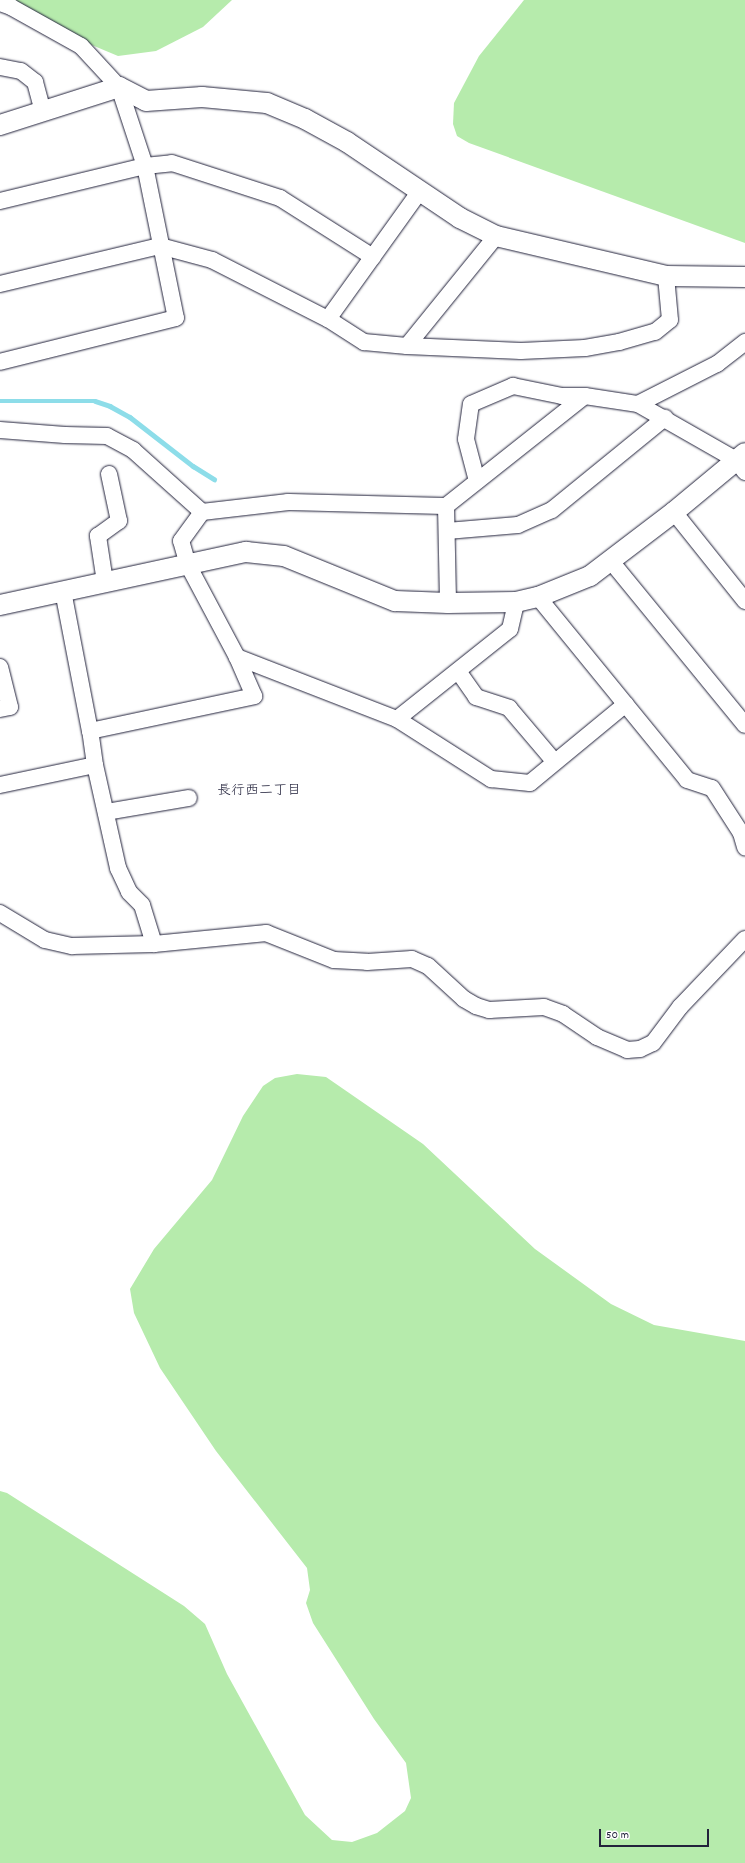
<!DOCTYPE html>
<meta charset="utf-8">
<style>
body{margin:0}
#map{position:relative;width:745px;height:1863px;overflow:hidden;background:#fff;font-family:Dekko,"Klee One",sans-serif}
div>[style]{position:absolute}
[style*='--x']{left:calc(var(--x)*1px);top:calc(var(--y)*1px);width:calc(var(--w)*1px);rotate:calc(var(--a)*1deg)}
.green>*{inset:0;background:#b6ebac}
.stream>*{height:4.5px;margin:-2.25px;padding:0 2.25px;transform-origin:2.25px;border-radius:2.25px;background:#8ddde9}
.roads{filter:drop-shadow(0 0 1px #22223b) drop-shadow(0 0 1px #22223b)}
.minor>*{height:16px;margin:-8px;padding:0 8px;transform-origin:8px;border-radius:8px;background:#fff}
.tertiary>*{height:20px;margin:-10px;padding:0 10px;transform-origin:10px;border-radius:10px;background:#fff}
span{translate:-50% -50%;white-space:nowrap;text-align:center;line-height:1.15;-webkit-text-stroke:3.5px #fff;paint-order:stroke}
.neighbourhood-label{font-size:14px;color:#22223b}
.scale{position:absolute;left:599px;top:1829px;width:110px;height:18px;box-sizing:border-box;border:2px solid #22223b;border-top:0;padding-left:5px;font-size:12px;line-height:14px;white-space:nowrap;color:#22223b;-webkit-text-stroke:3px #fff;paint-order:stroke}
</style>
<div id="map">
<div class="green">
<div style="clip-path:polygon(9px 0,232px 0,203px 27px,156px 51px,118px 56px,87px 43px)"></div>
<div style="clip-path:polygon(524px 0,745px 0,745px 243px,469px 143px,457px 136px,453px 124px,454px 103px,479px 56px)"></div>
<div style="clip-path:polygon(297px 1074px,326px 1077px,423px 1144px,535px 1249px,611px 1304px,654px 1325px,745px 1341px,745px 1863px,0 1863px,0 1491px,7px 1493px,184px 1606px,205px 1624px,227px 1674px,305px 1815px,332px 1840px,352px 1842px,377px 1833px,405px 1811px,411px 1798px,406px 1763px,374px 1719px,313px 1623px,306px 1603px,310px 1590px,307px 1568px,216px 1451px,160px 1368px,134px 1313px,130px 1289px,154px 1249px,212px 1180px,243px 1116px,263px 1086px,275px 1078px)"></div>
</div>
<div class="stream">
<div style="--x:0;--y:401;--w:95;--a:0"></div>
<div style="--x:95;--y:401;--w:16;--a:18"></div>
<div style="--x:110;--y:406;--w:23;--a:29"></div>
<div style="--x:130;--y:417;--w:80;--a:37.9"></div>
<div style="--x:193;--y:466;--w:25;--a:32"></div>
</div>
<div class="roads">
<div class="minor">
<div style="--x:0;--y:3;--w:12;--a:20"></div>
<div style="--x:11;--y:7;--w:80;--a:29.1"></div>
<div style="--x:81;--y:46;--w:56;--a:47.2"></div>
<div style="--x:119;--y:87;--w:83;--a:71.8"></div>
<div style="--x:145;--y:166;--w:155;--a:78.5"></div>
<div style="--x:176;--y:318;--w:181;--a:166"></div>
<div style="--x:0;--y:67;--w:21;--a:11"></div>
<div style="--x:21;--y:71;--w:18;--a:38"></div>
<div style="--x:35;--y:82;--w:30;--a:75"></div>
<div style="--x:0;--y:201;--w:149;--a:-13.6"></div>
<div style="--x:145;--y:166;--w:27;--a:-6"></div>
<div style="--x:172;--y:163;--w:114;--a:18"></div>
<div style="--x:280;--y:198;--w:110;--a:32.4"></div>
<div style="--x:0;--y:284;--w:164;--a:-13.4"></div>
<div style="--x:160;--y:246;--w:54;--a:15.1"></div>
<div style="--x:212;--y:260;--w:130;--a:27"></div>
<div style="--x:328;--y:319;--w:43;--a:32.6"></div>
<div style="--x:364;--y:342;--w:43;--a:5.3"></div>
<div style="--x:407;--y:346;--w:114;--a:2.5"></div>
<div style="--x:521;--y:351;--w:64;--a:-2.7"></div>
<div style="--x:585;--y:348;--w:35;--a:-10"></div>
<div style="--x:619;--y:342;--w:37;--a:-16"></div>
<div style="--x:655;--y:332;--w:19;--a:-39"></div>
<div style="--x:670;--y:320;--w:44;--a:-95.2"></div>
<div style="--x:328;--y:319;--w:158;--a:-54.3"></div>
<div style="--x:407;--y:346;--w:141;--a:-51"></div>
<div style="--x:638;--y:404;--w:89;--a:-26.9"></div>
<div style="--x:717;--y:364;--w:36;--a:-38"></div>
<div style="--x:0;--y:430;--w:65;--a:4.4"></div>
<div style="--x:65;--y:435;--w:42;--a:1.4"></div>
<div style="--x:107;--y:436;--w:30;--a:28"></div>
<div style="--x:133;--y:450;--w:93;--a:41.9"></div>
<div style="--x:202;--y:512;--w:87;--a:-6.6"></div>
<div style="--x:288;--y:502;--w:158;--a:1.5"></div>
<div style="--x:446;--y:506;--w:177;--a:-38.4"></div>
<div style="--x:585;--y:396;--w:54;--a:8.6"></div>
<div style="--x:638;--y:404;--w:113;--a:29.7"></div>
<div style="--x:736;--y:460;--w:15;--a:53"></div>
<div style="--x:477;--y:481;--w:43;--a:-104.7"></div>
<div style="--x:466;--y:439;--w:35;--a:-82"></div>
<div style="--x:471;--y:404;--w:46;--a:-23.2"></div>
<div style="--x:513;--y:386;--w:50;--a:11.5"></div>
<div style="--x:562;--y:396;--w:23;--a:0"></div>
<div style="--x:446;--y:506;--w:97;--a:88.8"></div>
<div style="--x:674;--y:512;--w:114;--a:51.4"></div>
<div style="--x:447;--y:531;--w:71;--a:-4.8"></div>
<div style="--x:518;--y:525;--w:37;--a:-24"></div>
<div style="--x:552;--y:510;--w:146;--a:-39.2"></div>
<div style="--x:610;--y:560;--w:213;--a:50.7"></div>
<div style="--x:105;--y:582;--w:47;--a:-98.7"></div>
<div style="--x:98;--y:536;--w:26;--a:-36"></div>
<div style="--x:119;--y:521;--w:48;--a:-102"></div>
<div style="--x:63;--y:591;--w:143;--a:79.1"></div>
<div style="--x:90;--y:731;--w:168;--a:-12"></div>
<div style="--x:254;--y:696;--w:43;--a:-113.6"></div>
<div style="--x:237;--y:657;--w:104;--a:-118"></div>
<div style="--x:188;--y:565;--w:25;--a:-106"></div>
<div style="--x:181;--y:541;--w:36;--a:-54"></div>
<div style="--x:538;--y:597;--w:236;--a:50.8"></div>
<div style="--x:687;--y:780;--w:26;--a:18"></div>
<div style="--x:712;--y:788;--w:54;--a:57.2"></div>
<div style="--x:741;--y:833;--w:15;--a:74"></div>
<div style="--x:237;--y:657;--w:172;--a:21.2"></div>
<div style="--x:397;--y:719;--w:112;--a:32.6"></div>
<div style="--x:491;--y:779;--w:39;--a:6"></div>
<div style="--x:530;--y:783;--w:124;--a:-39.5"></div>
<div style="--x:0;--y:667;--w:41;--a:76"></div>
<div style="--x:10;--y:707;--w:10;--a:169"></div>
<div style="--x:458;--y:671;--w:32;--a:55"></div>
<div style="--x:476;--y:697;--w:35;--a:18"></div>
<div style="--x:509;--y:708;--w:70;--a:49.7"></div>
<div style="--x:397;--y:719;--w:144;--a:-38.5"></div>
<div style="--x:510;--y:629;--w:28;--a:-77"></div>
<div style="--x:95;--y:765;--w:106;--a:77.4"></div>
<div style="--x:118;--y:868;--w:26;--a:65"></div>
<div style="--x:129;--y:892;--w:18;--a:45"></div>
<div style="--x:142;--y:905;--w:41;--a:72.9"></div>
<div style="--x:0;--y:785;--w:97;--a:-11.9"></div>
<div style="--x:95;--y:765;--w:34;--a:-98"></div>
<div style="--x:106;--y:812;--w:84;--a:-9.6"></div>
<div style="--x:0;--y:913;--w:52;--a:31"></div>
<div style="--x:45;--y:940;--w:28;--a:13"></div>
<div style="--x:72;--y:946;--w:82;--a:-1.4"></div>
<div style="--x:154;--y:944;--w:113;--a:-5.6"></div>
<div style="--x:266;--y:933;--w:73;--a:21.7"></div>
<div style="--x:334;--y:960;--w:33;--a:3"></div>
<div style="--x:367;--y:962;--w:45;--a:-3.8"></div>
<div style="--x:412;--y:959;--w:17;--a:24"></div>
<div style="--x:428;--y:966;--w:49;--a:42.5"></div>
<div style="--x:464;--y:999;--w:14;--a:30"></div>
<div style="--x:476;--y:1006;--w:14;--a:17"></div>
<div style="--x:489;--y:1010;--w:55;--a:-3.1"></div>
<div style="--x:544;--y:1007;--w:20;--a:20"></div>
<div style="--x:563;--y:1014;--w:41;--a:34.1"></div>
<div style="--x:597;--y:1037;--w:33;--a:23"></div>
<div style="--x:627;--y:1050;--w:13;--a:-4"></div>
<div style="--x:640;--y:1049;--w:14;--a:-25"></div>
<div style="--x:653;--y:1043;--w:45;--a:-53.1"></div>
<div style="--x:680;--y:1007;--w:94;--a:-46.3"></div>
</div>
<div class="tertiary">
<div style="--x:0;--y:125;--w:125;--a:-17.7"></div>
<div style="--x:119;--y:87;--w:30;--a:27"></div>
<div style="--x:146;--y:101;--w:56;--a:-4.1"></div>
<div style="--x:202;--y:97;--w:65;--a:5.3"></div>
<div style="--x:267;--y:103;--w:41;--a:22.8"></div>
<div style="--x:305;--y:119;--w:48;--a:28.7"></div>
<div style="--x:347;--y:142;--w:136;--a:33.9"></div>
<div style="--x:460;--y:218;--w:40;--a:26.6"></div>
<div style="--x:496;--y:236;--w:175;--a:13.2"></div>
<div style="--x:666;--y:276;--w:79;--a:0.7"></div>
<div style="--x:0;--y:605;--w:252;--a:-12.2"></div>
<div style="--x:246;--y:552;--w:38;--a:6"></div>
<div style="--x:284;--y:556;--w:120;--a:22.1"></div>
<div style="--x:395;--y:601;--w:53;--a:2.2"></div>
<div style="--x:448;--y:603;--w:68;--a:-0.8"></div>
<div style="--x:516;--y:602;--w:23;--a:-13"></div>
<div style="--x:538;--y:597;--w:56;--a:-22"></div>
<div style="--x:590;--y:576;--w:106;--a:-37.3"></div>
<div style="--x:674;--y:512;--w:92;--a:-39.7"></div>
</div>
</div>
<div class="neighbourhood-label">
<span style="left:259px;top:791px">長行西二丁目</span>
</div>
<div class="scale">50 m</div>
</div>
